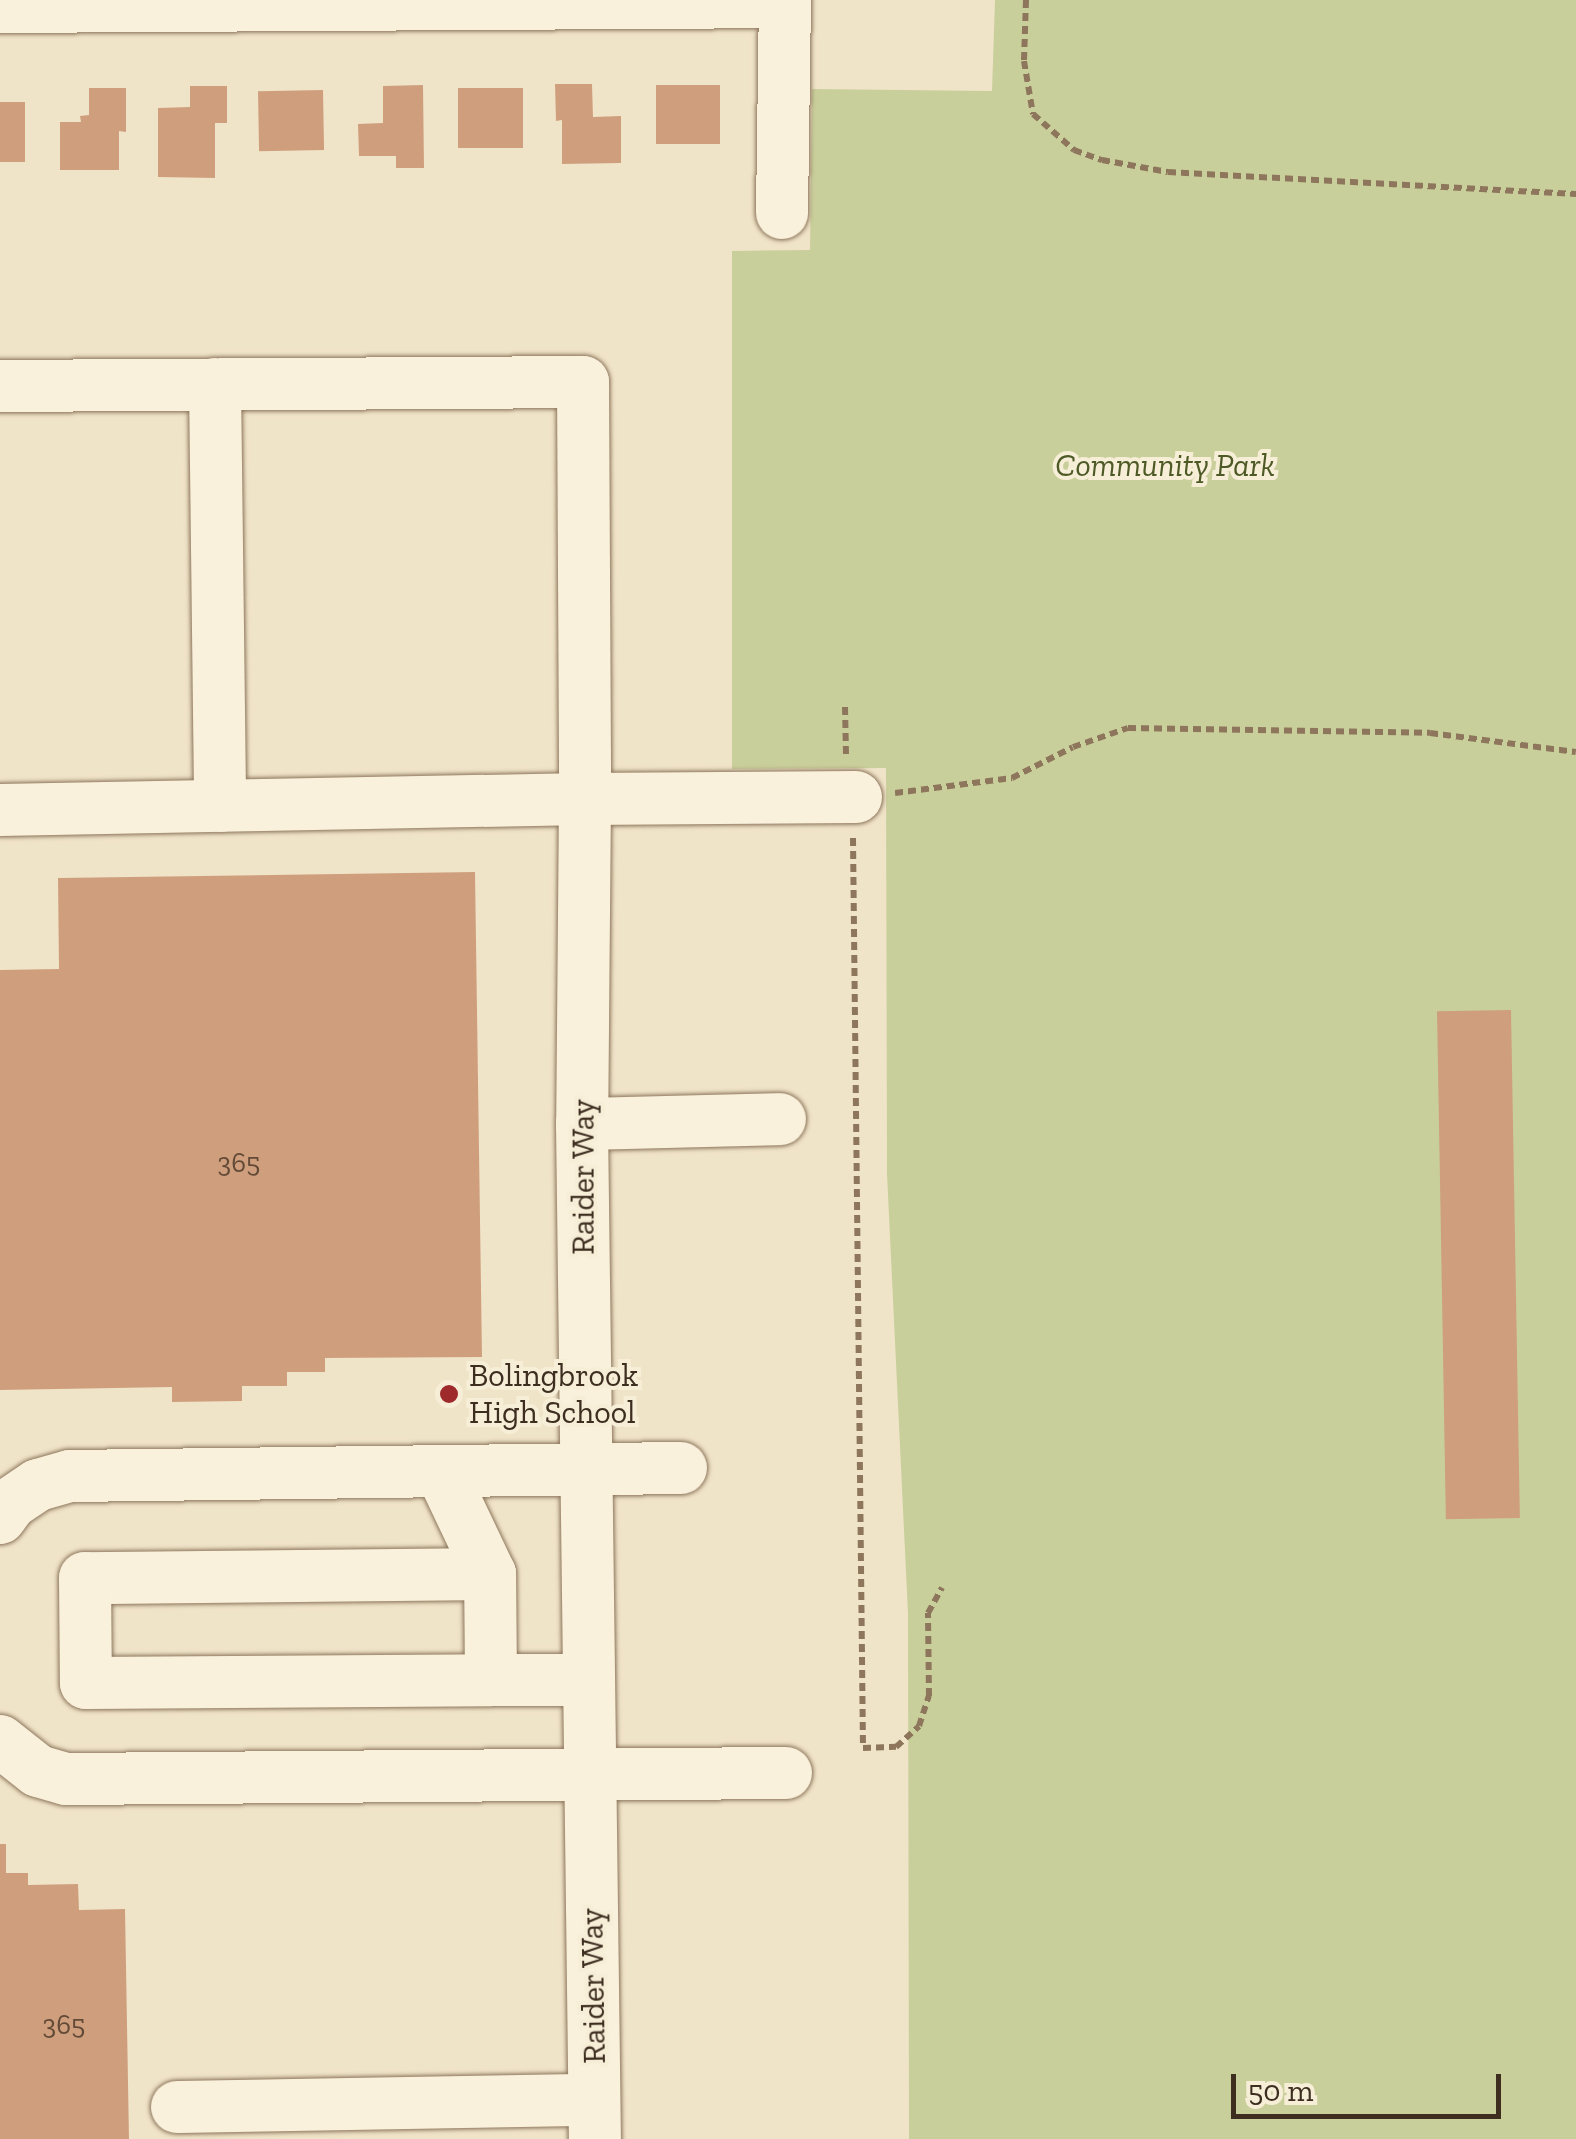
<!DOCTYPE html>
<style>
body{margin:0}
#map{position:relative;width:1576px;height:2139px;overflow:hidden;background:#f0e4c8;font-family:"Zilla Slab",serif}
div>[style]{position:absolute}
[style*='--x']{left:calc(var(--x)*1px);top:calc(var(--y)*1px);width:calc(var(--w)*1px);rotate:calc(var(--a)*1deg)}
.green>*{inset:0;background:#c9cf9b}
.building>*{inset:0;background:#cf9f7d;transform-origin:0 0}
.path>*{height:6px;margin-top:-3px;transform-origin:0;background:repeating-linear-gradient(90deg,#8d765c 0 8px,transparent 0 13px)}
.roads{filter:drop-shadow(0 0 2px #8d765c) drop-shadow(0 0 2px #8d765c)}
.minor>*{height:52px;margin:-26px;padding:0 26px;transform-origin:26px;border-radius:26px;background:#faf1dc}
.dots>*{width:28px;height:28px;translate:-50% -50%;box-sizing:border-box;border:5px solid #f7eed8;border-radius:50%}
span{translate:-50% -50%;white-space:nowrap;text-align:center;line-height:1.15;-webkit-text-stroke:8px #f7eed8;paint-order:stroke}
.number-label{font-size:28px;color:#624a37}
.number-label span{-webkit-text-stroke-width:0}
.park-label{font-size:32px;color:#4d5a26;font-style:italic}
.street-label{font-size:32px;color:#3d2e20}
.poi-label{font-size:32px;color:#3d2e20}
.left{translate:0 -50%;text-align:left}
.scale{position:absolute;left:1231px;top:2074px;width:270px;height:45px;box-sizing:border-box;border:5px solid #3d2e20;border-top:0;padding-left:12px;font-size:30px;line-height:35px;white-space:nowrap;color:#3d2e20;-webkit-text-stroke:8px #f7eed8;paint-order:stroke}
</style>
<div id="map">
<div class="green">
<div style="clip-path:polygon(995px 0,1576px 0,1576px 2139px,909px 2139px,908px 1614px,887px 1174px,886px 768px,732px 769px,732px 251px,810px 250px,812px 89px,992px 91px)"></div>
</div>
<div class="building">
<div style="clip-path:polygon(555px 84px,592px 84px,593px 117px,621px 116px,621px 163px,562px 164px,562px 120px,556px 121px)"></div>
<div style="clip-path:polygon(423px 85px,424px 168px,396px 168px,396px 156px,359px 156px,358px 124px,383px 123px,383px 86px)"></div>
<div style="left:656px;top:85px;width:64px;height:59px"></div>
<div style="clip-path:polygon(190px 86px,227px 86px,227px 123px,215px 123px,215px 178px,158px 177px,158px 108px,190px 107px)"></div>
<div style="clip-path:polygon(89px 88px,126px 88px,126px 132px,119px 131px,119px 170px,60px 170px,60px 122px,81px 122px,80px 116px,89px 115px)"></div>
<div style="left:458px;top:88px;width:65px;height:60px"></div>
<div style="left:323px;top:90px;width:60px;height:65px;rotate:89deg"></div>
<div style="left:0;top:102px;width:25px;height:60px"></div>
<div style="clip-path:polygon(475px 872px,482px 1357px,325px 1358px,325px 1372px,287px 1372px,287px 1386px,242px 1386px,242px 1401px,172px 1402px,172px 1387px,0 1390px,0 970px,59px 969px,58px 878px)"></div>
<div style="left:1511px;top:1010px;width:508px;height:74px;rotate:89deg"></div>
<div style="clip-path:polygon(0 1844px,6px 1844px,6px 1873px,28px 1873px,28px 1885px,78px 1884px,79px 1910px,125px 1909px,129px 2139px,0 2139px)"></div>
</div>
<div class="path">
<div style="--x:1026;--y:0;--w:61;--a:91.9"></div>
<div style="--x:1024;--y:61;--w:54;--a:80.4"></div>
<div style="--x:1033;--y:114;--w:55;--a:41.3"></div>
<div style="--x:1074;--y:150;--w:30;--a:20"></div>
<div style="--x:1102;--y:160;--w:67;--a:10.3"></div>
<div style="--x:1168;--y:172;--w:409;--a:3.1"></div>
<div style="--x:845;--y:707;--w:49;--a:88.8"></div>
<div style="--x:895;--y:793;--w:118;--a:-7.3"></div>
<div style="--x:1012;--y:778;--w:68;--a:-26.9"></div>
<div style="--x:1073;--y:747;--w:58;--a:-19.1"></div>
<div style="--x:1128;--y:728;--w:302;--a:0.9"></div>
<div style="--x:1430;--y:733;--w:147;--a:7.4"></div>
<div style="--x:853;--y:838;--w:910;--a:89.37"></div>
<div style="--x:863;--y:1748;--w:33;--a:-2"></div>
<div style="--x:896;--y:1747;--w:31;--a:-42"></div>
<div style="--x:919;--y:1726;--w:32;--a:-72"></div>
<div style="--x:929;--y:1696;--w:83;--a:-90.7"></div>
<div style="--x:928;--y:1613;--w:29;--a:-61"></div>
</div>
<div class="roads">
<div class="minor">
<div style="--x:0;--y:7;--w:785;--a:-0.36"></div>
<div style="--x:782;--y:213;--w:213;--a:-89.2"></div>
<div style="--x:215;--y:384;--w:422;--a:89.3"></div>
<div style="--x:0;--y:386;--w:583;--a:-0.39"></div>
<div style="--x:583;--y:382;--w:417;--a:89.7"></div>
<div style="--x:585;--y:799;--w:271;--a:-0.4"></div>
<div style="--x:0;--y:810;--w:585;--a:-1.08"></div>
<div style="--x:585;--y:799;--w:325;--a:90.5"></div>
<div style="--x:582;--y:1124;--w:1015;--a:89.27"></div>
<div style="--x:582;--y:1124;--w:198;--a:-1.4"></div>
<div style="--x:441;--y:1471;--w:114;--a:64.6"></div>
<div style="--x:0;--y:1518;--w:19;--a:-54"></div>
<div style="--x:11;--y:1503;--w:32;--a:-34"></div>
<div style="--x:38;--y:1485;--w:33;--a:-16"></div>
<div style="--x:70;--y:1476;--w:611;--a:-0.75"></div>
<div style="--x:491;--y:1680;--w:106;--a:-90.5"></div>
<div style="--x:490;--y:1574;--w:405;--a:179.4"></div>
<div style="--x:85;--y:1578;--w:105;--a:89.5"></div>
<div style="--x:86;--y:1683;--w:405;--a:-0.4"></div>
<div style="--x:491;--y:1680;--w:98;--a:0"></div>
<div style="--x:0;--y:1741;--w:48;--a:38.3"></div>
<div style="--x:38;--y:1771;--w:29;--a:16"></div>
<div style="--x:66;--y:1779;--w:720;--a:-0.48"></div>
<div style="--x:177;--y:2107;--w:417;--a:-1"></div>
</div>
</div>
<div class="dots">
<div style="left:449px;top:1394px;background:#9e2a2b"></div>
</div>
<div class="number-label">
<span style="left:239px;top:1163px">365</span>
<span style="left:64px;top:2025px">365</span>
</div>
<div class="park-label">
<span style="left:1165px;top:465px">Community Park</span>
</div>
<div class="street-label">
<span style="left:583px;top:1177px;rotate:-90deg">Raider Way</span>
<span style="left:593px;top:1986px;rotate:-91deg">Raider Way</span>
</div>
<div class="poi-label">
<span class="left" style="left:469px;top:1394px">Bolingbrook<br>High School</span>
</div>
<div class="scale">50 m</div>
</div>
